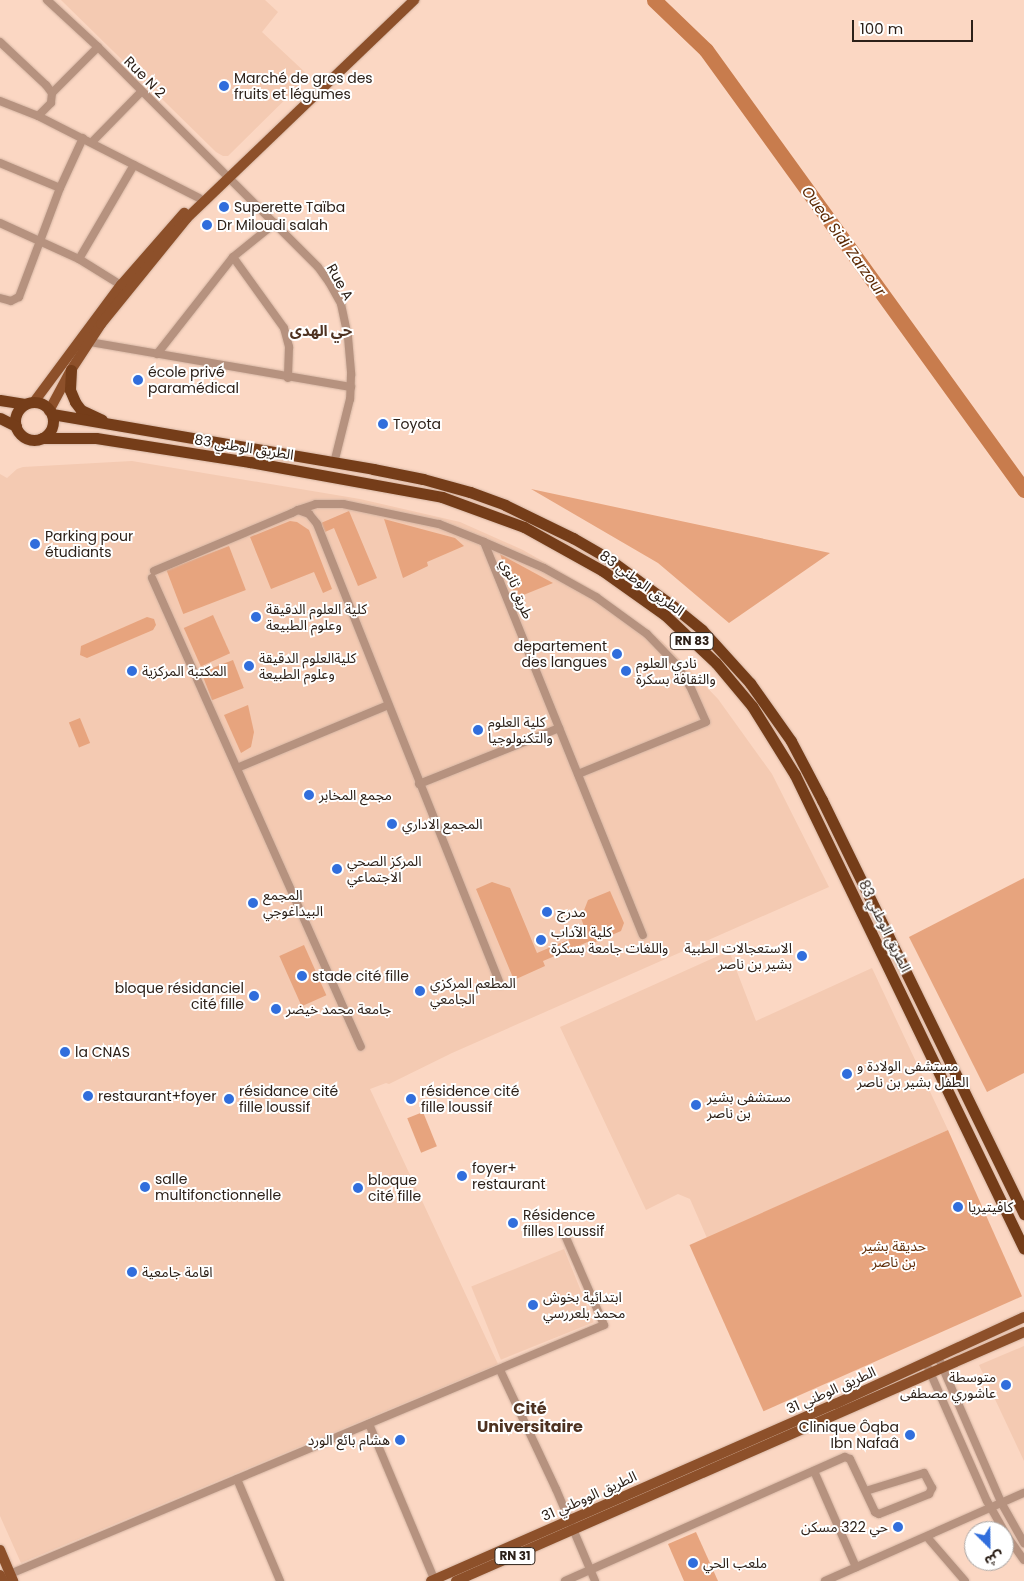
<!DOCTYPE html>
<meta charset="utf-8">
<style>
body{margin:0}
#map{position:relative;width:1024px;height:1581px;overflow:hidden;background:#fbd7c3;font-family:Poppins,"Noto Sans Arabic",sans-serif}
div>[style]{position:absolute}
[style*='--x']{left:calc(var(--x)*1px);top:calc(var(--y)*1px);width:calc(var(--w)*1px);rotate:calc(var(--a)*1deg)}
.built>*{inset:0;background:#f4cab2;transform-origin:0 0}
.green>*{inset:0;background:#e7a47e;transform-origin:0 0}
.river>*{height:15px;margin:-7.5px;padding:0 7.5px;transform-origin:7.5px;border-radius:7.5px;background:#c87c4d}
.roads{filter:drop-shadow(0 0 1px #d6b6a4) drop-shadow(0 0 1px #d6b6a4)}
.minor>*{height:8px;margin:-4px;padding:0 4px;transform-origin:4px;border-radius:4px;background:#b6927f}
.major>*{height:10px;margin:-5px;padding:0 5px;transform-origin:5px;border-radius:5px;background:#8d502a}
.highway>*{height:11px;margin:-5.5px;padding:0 5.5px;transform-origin:5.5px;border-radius:5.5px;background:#753d19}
.highway>.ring{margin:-5.5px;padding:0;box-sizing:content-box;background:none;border:11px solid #753d19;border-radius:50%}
.dots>*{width:14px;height:14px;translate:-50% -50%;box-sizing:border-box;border:2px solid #fff;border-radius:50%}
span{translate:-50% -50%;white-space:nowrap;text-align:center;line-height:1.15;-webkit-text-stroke:4px #fff;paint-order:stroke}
.shield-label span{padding:1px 4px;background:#fff;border:1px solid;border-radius:4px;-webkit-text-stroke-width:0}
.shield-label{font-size:12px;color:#2c2018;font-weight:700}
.street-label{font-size:14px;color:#2c2018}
.poi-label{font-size:14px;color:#2c2018}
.left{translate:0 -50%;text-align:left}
.right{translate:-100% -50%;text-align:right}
.park-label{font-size:14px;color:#612f0b}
.water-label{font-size:15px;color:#5c2a05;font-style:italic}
.neighbourhood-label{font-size:15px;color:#4e3221;font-weight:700}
.quarter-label{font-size:16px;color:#4e3221;font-weight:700}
.north{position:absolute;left:964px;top:1521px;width:50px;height:50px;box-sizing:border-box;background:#fff;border:1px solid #aba6a3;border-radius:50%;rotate:157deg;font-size:14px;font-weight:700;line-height:20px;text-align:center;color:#2c2018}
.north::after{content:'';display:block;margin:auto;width:18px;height:22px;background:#316edc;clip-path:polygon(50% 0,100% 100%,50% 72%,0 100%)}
.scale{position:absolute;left:852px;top:20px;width:121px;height:22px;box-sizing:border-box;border:2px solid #2c2018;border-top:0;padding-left:6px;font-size:15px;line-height:18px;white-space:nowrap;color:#2c2018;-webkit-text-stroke:4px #fff;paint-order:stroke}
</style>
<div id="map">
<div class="built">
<div style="clip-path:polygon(61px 0,265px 0,278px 12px,262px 32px,309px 76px,228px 156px,223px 156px,216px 152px)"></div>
<div style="clip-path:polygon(132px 461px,360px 499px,460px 522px,523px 550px,598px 593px,662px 641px,718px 699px,772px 774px,829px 887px,452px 1053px,389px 1084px,386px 1083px,370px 1089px,498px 1364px,21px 1563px,0 1516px,0 474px,7px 478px,17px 469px,23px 467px)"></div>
<div style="clip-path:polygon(729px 951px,756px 1021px,872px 968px,948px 1130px,707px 1238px,690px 1199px,678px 1194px,646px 1210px,560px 1027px)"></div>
<div style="left:564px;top:1249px;width:79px;height:100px;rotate:68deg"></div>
<div style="clip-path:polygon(1024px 1346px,1024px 1461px,979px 1365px)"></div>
</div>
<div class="green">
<div style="clip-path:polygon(531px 489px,830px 553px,729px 623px,658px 563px)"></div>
<div style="clip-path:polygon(349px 511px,377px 578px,358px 586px,334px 528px,325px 532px,321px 523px)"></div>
<div style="clip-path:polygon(384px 519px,455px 538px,464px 546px,427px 562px,428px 566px,403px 578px)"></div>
<div style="clip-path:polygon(290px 521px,297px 522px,309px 530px,332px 589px,323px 593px,314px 572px,271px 589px,250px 537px)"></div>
<div style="left:229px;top:546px;width:47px;height:67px;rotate:69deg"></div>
<div style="clip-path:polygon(500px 554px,553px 583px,516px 598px)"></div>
<div style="left:213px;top:615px;width:42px;height:32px;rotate:66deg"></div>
<div style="clip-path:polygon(147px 617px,154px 619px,156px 625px,153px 630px,87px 658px,80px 655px,81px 646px)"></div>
<div style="left:233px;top:660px;width:30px;height:34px;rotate:69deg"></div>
<div style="clip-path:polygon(248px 705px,254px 732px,251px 747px,241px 753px,224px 715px)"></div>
<div style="left:80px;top:718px;width:27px;height:12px;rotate:68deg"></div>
<div style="clip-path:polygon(1024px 878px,1024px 1073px,987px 1092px,909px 937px)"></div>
<div style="clip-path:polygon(492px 882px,510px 888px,537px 953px,586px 932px,581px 918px,588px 900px,610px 891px,624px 923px,621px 931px,591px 944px,590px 941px,543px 961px,545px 966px,514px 980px,476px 889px)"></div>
<div style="left:304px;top:945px;width:55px;height:27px;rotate:66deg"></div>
<div style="left:423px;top:1112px;width:37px;height:17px;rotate:68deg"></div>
<div style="left:948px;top:1130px;width:182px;height:283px;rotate:66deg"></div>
<div style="clip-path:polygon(696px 1532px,718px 1581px,684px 1581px,668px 1544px)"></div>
</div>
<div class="river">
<div style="--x:654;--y:0;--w:72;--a:43.9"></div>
<div style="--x:706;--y:50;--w:543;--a:54.14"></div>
</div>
<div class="roads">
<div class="minor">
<div style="--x:47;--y:0;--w:69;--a:42.7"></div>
<div style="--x:98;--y:47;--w:311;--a:45"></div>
<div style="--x:318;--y:267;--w:19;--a:54"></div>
<div style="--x:329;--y:282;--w:25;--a:61"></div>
<div style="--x:341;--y:304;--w:34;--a:78"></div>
<div style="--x:348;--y:337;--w:38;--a:85"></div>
<div style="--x:351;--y:375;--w:24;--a:92"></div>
<div style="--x:350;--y:399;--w:66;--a:104"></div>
<div style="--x:0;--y:42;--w:63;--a:43.1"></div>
<div style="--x:46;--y:85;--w:10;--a:53"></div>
<div style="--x:52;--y:93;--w:10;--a:96"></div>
<div style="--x:51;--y:103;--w:18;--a:135"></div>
<div style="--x:52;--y:93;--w:65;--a:-45"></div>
<div style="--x:0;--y:101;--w:41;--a:21.5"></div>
<div style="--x:38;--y:116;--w:181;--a:27"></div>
<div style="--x:92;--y:142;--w:70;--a:-45.6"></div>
<div style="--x:0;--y:163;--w:65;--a:22.6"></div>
<div style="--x:0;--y:223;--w:87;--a:24.5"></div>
<div style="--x:79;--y:259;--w:49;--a:31.8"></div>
<div style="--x:233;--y:257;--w:87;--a:54.3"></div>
<div style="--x:284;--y:328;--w:20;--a:75"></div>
<div style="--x:289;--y:347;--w:31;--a:92"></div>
<div style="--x:79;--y:259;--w:109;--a:-59.7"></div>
<div style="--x:0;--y:298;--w:11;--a:15"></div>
<div style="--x:11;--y:301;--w:9;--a:-27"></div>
<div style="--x:19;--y:297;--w:116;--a:-69.4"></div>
<div style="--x:60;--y:188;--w:55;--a:-65.3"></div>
<div style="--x:90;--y:342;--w:265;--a:9.8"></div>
<div style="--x:157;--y:354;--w:123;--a:-51.9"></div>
<div style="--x:233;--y:257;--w:54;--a:-39"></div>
<div style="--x:298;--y:510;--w:19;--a:-18"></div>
<div style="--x:316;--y:504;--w:27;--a:0"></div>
<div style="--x:343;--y:504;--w:98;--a:11.8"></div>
<div style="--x:439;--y:524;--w:48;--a:21.8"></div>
<div style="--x:484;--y:542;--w:424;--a:68"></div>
<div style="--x:484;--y:542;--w:65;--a:23.4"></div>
<div style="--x:544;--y:568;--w:60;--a:29.1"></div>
<div style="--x:596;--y:597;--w:63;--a:36"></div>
<div style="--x:647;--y:634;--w:42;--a:46"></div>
<div style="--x:676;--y:664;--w:26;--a:58"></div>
<div style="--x:690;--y:686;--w:39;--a:66"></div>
<div style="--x:706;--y:722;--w:138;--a:157.9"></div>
<div style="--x:154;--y:571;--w:150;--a:-22.8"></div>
<div style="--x:292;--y:513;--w:7;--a:-27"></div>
<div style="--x:298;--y:510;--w:12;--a:20"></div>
<div style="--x:309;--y:514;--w:13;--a:51"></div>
<div style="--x:317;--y:524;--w:496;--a:68.3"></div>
<div style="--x:152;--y:578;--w:513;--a:65.98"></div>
<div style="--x:237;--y:768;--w:164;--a:-22.6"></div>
<div style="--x:419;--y:784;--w:151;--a:-21.8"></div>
<div style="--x:938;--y:1357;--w:160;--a:66.5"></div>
<div style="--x:1002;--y:1504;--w:45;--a:60.6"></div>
<div style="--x:926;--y:1363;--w:151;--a:66.2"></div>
<div style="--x:987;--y:1501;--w:40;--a:60.3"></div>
<div style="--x:1007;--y:1536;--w:29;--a:55"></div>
<div style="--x:500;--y:1370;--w:132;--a:64.8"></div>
<div style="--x:556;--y:1489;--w:100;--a:67"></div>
<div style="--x:369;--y:1424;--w:170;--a:67.2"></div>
<div style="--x:814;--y:1471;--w:105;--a:66.4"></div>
<div style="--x:237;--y:1479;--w:111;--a:67.1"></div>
<div style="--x:927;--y:1537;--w:58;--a:49.2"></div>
<div style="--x:10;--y:1574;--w:644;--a:-22.74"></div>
<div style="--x:604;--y:1325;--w:100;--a:-113.5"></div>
<div style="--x:565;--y:1581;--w:306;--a:-23.9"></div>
<div style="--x:845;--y:1457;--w:5;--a:22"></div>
<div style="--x:850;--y:1459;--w:59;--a:64.7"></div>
<div style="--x:875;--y:1512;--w:4;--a:27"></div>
<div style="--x:879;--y:1514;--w:54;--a:-21.8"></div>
<div style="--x:929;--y:1494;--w:7;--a:-63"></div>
<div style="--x:932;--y:1488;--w:17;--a:-118"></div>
<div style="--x:924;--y:1473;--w:61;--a:162.8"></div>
<div style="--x:825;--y:1581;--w:218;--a:-23.9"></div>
</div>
<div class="major">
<div style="--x:34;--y:402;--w:146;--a:-53.4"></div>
<div style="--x:121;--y:285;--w:96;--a:-48.8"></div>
<div style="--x:49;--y:411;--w:47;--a:-61.8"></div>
<div style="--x:71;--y:370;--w:55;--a:-56.9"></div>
<div style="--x:101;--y:324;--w:136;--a:-50.9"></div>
<div style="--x:187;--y:218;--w:315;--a:-43.8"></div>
<div style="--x:0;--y:1550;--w:34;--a:67"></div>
<div style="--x:0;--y:1575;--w:7;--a:63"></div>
<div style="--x:431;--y:1581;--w:441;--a:-23.7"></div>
<div style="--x:835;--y:1404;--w:208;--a:-24.7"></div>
<div style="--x:456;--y:1581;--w:620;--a:-23.67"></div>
</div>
<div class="highway">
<div style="--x:71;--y:370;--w:20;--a:93"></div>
<div style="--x:70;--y:390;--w:13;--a:67"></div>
<div style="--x:75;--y:402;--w:10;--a:53"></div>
<div style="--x:81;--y:410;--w:23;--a:25"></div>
<div style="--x:0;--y:400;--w:25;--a:9"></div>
<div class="ring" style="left:15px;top:402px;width:27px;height:27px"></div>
<div style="--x:52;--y:414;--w:326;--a:9.7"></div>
<div style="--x:373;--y:469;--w:51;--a:11.3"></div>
<div style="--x:423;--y:479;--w:49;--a:15.5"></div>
<div style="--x:470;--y:492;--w:37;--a:20"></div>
<div style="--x:505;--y:505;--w:76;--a:25.9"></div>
<div style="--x:573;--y:538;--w:38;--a:30"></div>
<div style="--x:606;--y:557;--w:84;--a:36.3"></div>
<div style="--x:674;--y:607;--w:36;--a:39"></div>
<div style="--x:702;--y:630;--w:72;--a:47.8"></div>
<div style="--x:750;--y:683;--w:71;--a:54.7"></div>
<div style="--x:791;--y:741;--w:67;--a:62.3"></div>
<div style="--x:822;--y:800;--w:461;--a:64"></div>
<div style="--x:0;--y:418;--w:18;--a:27"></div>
<div style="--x:42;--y:438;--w:54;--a:0"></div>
<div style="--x:96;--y:438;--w:156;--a:8.9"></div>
<div style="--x:250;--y:462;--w:195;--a:10.3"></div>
<div style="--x:442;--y:497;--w:87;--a:20.1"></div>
<div style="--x:524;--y:527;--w:90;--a:29.1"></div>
<div style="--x:603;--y:571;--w:76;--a:35.4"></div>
<div style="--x:665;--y:615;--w:70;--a:43.3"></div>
<div style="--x:716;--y:663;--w:56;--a:50.1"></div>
<div style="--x:752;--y:706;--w:81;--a:58.1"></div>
<div style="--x:795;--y:775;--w:526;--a:64.21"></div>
</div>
</div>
<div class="dots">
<div style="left:224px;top:86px;background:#316edc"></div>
<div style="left:224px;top:207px;background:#316edc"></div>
<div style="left:207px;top:225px;background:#316edc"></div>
<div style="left:138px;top:380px;background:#316edc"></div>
<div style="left:383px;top:424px;background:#316edc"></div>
<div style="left:35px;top:544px;background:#316edc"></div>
<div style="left:256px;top:617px;background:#316edc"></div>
<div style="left:617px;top:654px;background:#316edc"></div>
<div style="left:249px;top:666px;background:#316edc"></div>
<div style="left:132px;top:671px;background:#316edc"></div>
<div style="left:626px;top:671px;background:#316edc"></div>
<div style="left:478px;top:730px;background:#316edc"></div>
<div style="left:309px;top:795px;background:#316edc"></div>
<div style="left:392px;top:824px;background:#316edc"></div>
<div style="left:337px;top:869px;background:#316edc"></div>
<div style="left:253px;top:903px;background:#316edc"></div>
<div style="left:547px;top:912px;background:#316edc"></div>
<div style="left:541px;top:940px;background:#316edc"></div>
<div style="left:802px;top:956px;background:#316edc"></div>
<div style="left:302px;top:976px;background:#316edc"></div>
<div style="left:420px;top:991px;background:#316edc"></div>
<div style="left:254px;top:996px;background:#316edc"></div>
<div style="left:276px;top:1009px;background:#316edc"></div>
<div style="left:65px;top:1052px;background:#316edc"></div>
<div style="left:847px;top:1074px;background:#316edc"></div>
<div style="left:88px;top:1096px;background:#316edc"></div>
<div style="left:229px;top:1099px;background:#316edc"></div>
<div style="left:411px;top:1099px;background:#316edc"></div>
<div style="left:696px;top:1105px;background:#316edc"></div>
<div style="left:462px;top:1176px;background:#316edc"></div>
<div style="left:145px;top:1187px;background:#316edc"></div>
<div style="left:358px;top:1188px;background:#316edc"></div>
<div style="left:958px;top:1207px;background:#316edc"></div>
<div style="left:513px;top:1223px;background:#316edc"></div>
<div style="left:132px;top:1272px;background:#316edc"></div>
<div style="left:533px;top:1305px;background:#316edc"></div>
<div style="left:1006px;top:1385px;background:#316edc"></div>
<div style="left:910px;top:1435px;background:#316edc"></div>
<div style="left:400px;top:1440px;background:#316edc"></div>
<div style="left:898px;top:1527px;background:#316edc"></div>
<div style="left:693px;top:1563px;background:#316edc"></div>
</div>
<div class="shield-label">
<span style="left:692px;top:641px">RN 83</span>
<span style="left:515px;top:1556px">RN 31</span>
</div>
<div class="street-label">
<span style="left:145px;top:77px;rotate:45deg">Rue N 2</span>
<span style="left:340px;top:282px;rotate:61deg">Rue A</span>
<span style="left:244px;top:447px;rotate:9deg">الطريق الوطني 83</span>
<span style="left:642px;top:583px;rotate:36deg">الطريق الوطني 83</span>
<span style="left:517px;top:589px;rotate:68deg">طريق ثانوي</span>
<span style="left:885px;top:926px;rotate:64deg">الطريق الوطني 83</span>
<span style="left:831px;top:1390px;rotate:-24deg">الطريق الوطني 31</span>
<span style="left:589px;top:1496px;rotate:-24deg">الطريق الووطني 31</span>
</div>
<div class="poi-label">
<span class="left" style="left:234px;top:86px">Marché de gros des<br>fruits et légumes</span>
<span class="left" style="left:234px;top:207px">Superette Taïba</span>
<span class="left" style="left:217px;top:225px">Dr Miloudi salah</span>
<span class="left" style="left:148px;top:380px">école privé<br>paramédical</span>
<span class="left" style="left:393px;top:424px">Toyota</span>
<span class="left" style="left:45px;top:544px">Parking pour<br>étudiants</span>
<span class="left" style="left:266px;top:617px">كلية العلوم الدقيقة<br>وعلوم الطبيعة</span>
<span class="right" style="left:607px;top:654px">departement<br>des langues</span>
<span class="left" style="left:259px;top:666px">كليةالعلوم الدقيقة<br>وعلوم الطبيعة</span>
<span class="left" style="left:636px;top:671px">نادي العلوم<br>والثقافة بسكرة</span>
<span class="left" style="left:142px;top:671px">المكتبة المركزية</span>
<span class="left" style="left:488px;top:730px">كلية العلوم<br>والتكنولوجيا</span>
<span class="left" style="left:319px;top:795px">مجمع المخابر</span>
<span class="left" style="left:402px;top:824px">المجمع الاداري</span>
<span class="left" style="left:347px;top:869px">المركز الصحي<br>الاجتماعي</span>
<span class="left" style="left:263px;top:903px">المجمع<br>البيداغوجي</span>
<span class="left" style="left:557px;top:912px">مدرج</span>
<span class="left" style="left:551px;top:940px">كلية الآداب<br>واللغات جامعة بسكرة</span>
<span class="right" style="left:792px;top:956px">الاستعجالات الطبية<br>بشير بن ناصر</span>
<span class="left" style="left:312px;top:976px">stade cité fille</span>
<span class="left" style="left:430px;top:991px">المطعم المركزي<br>الجامعي</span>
<span class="right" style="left:244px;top:996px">bloque résidanciel<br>cité fille</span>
<span class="left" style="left:286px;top:1009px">جامعة محمد خيضر</span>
<span class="left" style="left:75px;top:1052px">la CNAS</span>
<span class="left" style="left:857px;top:1074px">مستشفى الولادة و<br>الطفل بشير بن ناصر</span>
<span class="left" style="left:239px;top:1099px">résidance cité<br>fille loussif</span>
<span class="left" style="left:421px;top:1099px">résidence cité<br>fille loussif</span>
<span class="left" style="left:98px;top:1096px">restaurant+foyer</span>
<span class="left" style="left:707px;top:1105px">مستشفى بشير<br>بن ناصر</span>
<span class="left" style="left:472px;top:1176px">foyer+<br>restaurant</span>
<span class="left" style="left:155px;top:1187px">salle<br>multifonctionnelle</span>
<span class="left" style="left:368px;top:1188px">bloque<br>cité fille</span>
<span class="left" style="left:968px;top:1207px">كافيتيريا</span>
<span class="left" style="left:523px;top:1223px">Résidence<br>filles Loussif</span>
<span class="left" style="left:142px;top:1272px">اقامة جامعية</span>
<span class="left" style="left:543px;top:1305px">ابتدائية بخوش<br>محمد بلعررسي</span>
<span class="right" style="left:996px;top:1385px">متوسطة<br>عاشوري مصطفى</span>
<span class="right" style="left:899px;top:1435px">Clinique Ôqba<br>Ibn Nafaâ</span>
<span class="right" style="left:390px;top:1440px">هشام بائع الورد</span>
<span class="right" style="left:888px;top:1527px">حي 322 مسكن</span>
<span class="left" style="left:703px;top:1563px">ملعب الحي</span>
</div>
<div class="park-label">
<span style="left:894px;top:1254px">حديقة بشير<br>بن ناصر</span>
</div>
<div class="water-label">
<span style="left:844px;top:241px;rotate:54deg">Oued Sidi Zarzour</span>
</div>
<div class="neighbourhood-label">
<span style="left:321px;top:331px">حي الهدى</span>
</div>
<div class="quarter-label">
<span style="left:530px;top:1418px">Cité<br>Universitaire</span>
</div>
<div class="north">ش</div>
<div class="scale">100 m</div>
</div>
